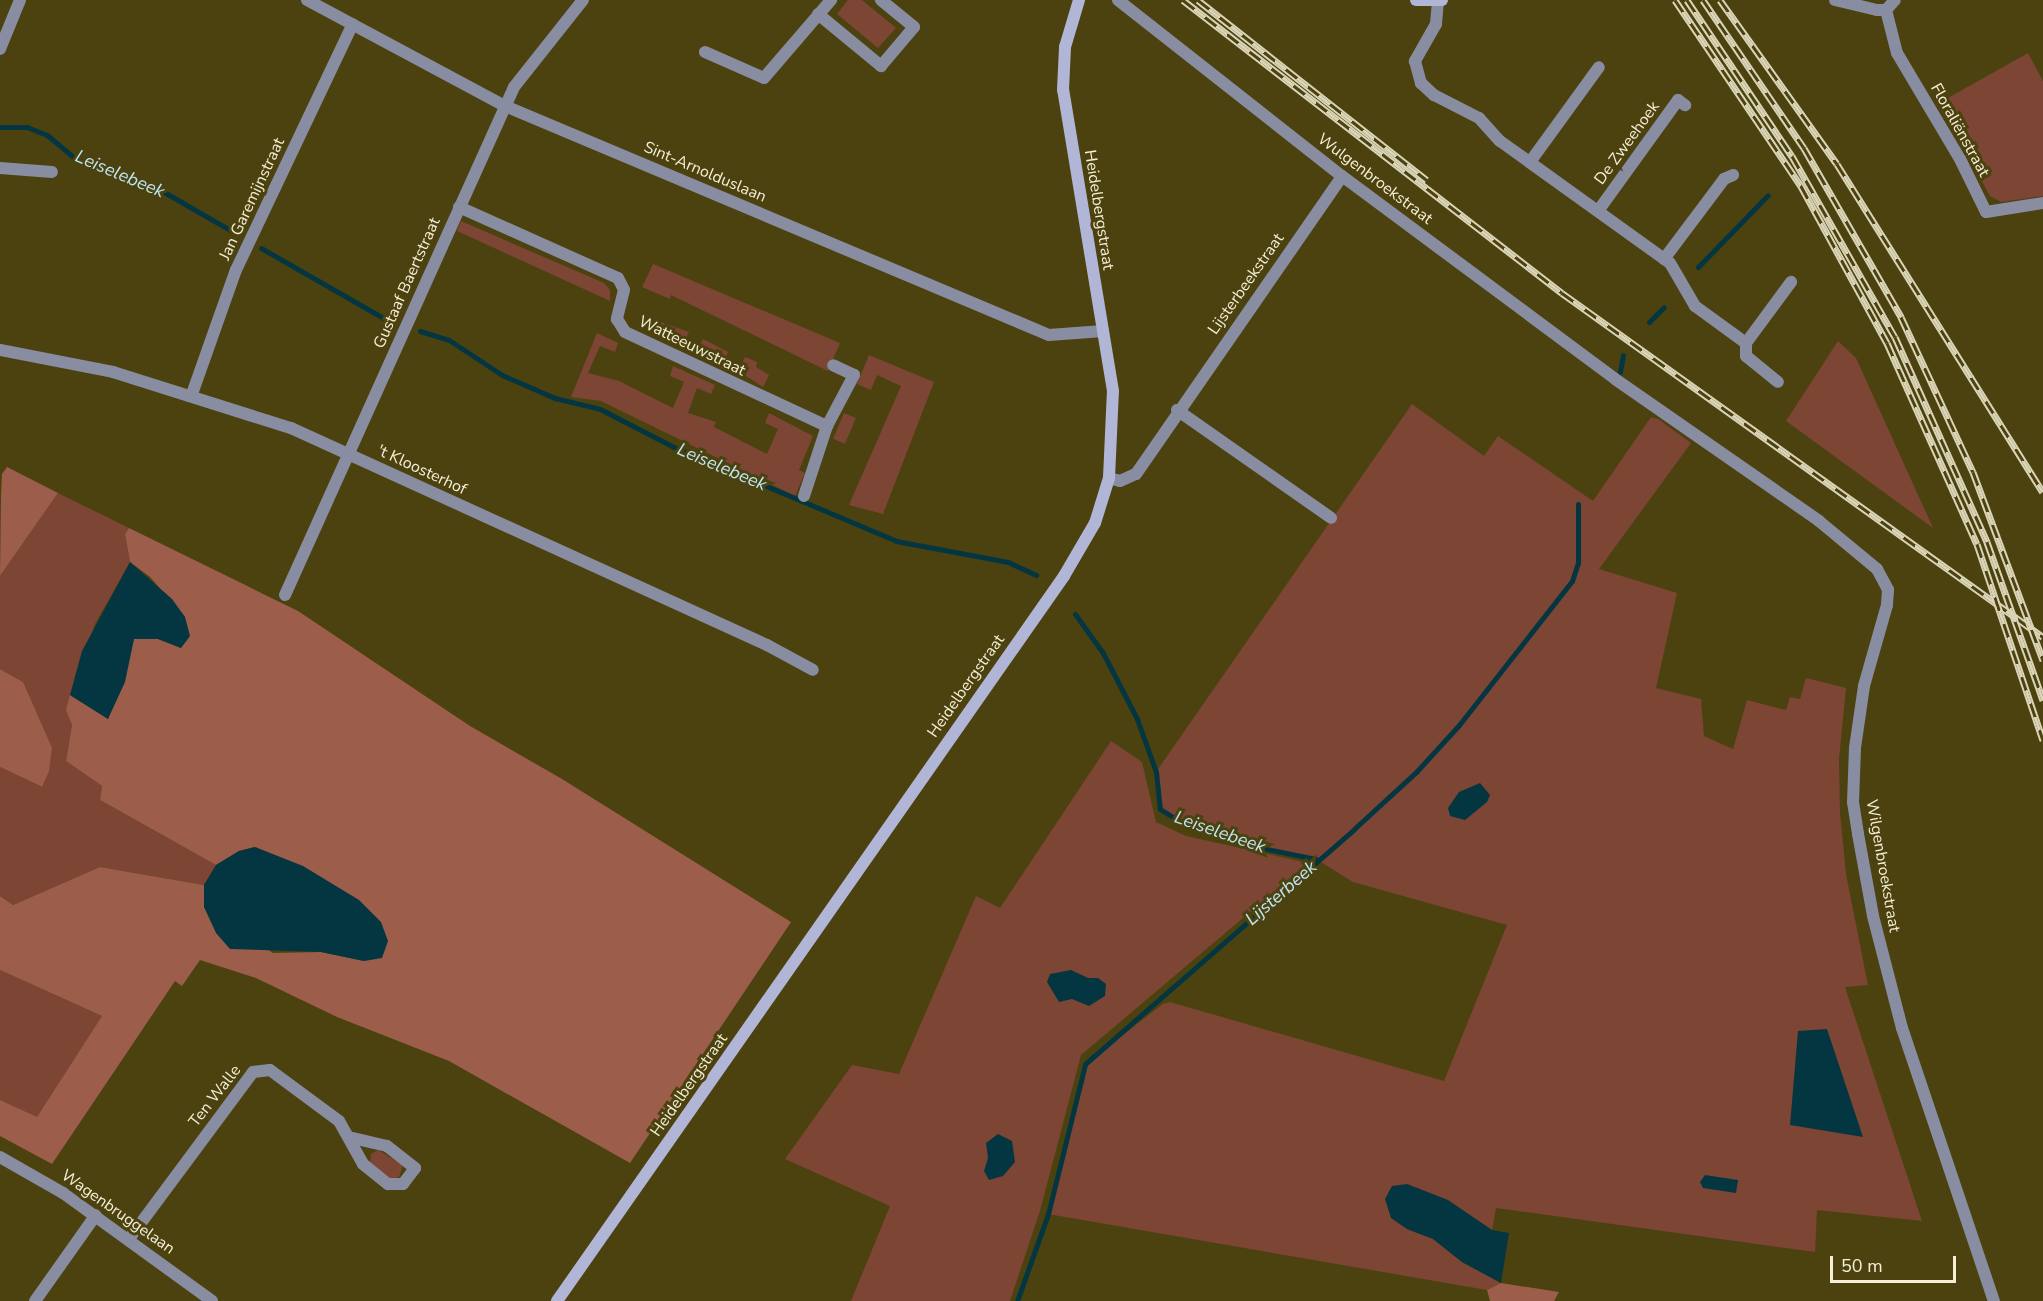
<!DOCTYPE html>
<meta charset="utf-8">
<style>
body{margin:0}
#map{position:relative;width:2043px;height:1301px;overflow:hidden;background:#4c4210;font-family:"Nunito Sans",sans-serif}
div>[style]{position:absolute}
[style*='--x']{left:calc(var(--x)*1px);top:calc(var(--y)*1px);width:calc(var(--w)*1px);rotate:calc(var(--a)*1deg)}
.green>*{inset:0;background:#7c4534;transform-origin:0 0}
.forest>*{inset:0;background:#9c5d4a}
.water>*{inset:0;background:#043641}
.stream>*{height:5px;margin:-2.5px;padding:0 2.5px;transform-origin:2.5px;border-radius:2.5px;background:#043641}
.street>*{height:12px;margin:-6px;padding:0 6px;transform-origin:6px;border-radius:6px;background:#898da1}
.secondary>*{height:12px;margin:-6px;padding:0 6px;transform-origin:6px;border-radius:6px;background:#b1b6d7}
.rail>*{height:7px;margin-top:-3.5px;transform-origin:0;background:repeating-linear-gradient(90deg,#4c4210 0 14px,#dbd5b8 0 28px);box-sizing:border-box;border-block:2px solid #dbd5b8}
span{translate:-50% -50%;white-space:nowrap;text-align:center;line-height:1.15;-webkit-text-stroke:6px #4c4210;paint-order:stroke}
.street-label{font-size:16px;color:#f4efd5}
.water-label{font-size:18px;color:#bee8f5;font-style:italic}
.scale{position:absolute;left:1830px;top:1256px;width:126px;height:27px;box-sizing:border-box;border:3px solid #f4efd5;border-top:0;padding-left:8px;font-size:18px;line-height:21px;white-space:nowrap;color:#f4efd5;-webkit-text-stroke:4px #4c4210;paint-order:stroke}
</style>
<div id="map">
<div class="green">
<div style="clip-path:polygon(848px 0,862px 0,896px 28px,878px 48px,837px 14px)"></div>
<div style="clip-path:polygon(2028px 53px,2043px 81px,2043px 196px,2001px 202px,1990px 196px,1939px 103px)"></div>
<div style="clip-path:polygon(461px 221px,604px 283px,610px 290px,610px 301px,457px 231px)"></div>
<div style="clip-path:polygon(653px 264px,840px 343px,828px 371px,671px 295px,670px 299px,642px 287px)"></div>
<div style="clip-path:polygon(661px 322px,689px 332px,682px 346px,655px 334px)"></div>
<div style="clip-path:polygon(597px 333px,618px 343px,615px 352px,600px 346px,588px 373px,619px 381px,673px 408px,684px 382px,670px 376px,673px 366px,715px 385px,711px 394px,697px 388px,688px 413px,716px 422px,714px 427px,767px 454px,778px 429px,765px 423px,769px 413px,813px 436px,799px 470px,805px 473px,795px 496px,601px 401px,571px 397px)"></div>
<div style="clip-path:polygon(703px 339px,728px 352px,723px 364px,696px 352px)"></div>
<div style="clip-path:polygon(1838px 341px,1856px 358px,1933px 528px,1786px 421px)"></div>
<div style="clip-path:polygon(869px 355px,934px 382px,883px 514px,849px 505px,901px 386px,877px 375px,871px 390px,857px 384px)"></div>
<div style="clip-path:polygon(745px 357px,757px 362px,756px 367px,769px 375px,763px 387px,738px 371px)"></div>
<div style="clip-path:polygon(1412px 404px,1484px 456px,1498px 436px,1593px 501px,1651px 417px,1658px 419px,1691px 443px,1599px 569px,1677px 593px,1656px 688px,1701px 699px,1704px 736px,1733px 749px,1747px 700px,1786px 710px,1790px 697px,1800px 699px,1806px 678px,1846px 688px,1839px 759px,1840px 813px,1846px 874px,1868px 985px,1845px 987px,1922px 1221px,1817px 1210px,1815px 1252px,1496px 1208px,1492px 1230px,1470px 1217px,1407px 1229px,1433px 1239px,1462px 1262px,1501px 1283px,1487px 1290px,1048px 1214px,1085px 1064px,1163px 1004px,1170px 1002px,1444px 1081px,1507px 925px,1353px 882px,1316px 859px,1252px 846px,1179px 821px,1160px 809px,1156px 772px)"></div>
<div style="left:844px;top:413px;width:13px;height:28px;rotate:23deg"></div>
<div style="clip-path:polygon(58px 493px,129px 528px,125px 534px,130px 562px,95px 624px,67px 710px,72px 725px,66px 761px,102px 786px,100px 800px,216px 865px,204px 885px,100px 867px,13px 905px,0 896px,0 767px,41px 787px,23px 682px,0 669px,0 576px)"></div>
<div style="clip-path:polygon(1111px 741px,1142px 762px,1156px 822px,1186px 836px,1308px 863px,1081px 1055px,1040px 1211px,1010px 1301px,851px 1301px,890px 1206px,785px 1159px,852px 1065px,899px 1074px,976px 896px,1000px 908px)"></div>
<div style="clip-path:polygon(0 970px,102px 1016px,37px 1118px,0 1100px)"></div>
<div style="clip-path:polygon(378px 1150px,403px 1165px,399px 1177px,390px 1179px,370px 1164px,371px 1154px)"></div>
</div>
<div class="forest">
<div style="clip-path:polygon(7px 467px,58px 493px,0 576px,1px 497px,2px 474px)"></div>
<div style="clip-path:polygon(129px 528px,298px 611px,470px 726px,562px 779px,791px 922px,630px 1163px,449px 1061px,337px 1017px,256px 978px,200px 960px,182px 986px,175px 981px,52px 1164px,0 1136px,0 1100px,37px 1117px,102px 1016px,0 970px,0 896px,13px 905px,100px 867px,204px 885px,204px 907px,273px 953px,321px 952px,364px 961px,277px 857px,255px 847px,239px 851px,216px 865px,100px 800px,102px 786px,66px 761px,72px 725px,66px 710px,70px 695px,108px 719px,134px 639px,158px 639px,181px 648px,185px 617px,150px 577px,130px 562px,125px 534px)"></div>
<div style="clip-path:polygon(0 669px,23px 682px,52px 748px,49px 771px,42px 787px,0 767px)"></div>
<div style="clip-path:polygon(1501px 1283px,1559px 1292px,1554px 1301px,1490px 1301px,1487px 1290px)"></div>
</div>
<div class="water">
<div style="clip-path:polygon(130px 562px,172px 599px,185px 617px,190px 636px,181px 648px,158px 639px,134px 639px,125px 682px,108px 719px,70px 695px,82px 651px)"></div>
<div style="clip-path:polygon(1480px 783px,1490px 795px,1487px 802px,1465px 820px,1450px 816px,1448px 808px,1459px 792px)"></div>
<div style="clip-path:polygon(255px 847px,303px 866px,359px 900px,381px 922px,388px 941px,382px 958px,364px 961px,321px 952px,230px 949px,216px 933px,204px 907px,204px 885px,216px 865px,239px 851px)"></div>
<div style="clip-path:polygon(1071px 970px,1088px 978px,1098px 978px,1106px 984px,1105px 996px,1089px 1006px,1072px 999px,1059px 1002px,1047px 982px,1050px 974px)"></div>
<div style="clip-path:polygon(1827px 1029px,1863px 1137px,1790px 1125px,1798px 1031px)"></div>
<div style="clip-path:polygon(998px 1134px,1012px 1141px,1015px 1162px,1003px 1176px,989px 1180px,984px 1171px,988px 1158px,986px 1143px)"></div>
<div style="clip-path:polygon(1705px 1175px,1738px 1180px,1736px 1193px,1703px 1188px,1700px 1182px)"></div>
<div style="clip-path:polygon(1407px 1184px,1448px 1200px,1492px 1230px,1509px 1233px,1501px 1283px,1462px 1262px,1433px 1239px,1407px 1229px,1391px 1218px,1385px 1199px,1392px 1186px)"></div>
</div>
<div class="stream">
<div style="--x:0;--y:127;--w:27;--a:0"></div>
<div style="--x:27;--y:127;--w:22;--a:22"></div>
<div style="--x:47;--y:135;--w:38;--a:40"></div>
<div style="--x:76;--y:159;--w:86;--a:19.7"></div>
<div style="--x:157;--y:188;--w:92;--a:29.9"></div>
<div style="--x:261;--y:248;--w:151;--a:29.8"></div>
<div style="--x:1698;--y:267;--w:100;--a:-45.8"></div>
<div style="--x:1649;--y:322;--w:21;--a:-45"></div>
<div style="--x:420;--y:331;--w:30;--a:17"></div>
<div style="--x:449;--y:340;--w:64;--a:33.4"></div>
<div style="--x:502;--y:375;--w:58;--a:23.5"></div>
<div style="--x:555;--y:398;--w:46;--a:13.7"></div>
<div style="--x:600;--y:409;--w:83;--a:27.2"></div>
<div style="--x:674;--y:447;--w:241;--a:22.9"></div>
<div style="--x:896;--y:541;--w:114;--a:10.6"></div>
<div style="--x:1008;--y:562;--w:31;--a:25"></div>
<div style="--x:1620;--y:372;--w:17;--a:-80"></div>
<div style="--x:1075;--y:614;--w:48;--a:54.3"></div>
<div style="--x:1103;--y:653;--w:74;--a:62.7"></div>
<div style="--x:1137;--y:719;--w:56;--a:70.3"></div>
<div style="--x:1156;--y:772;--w:37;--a:84"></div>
<div style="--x:1160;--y:809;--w:22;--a:32"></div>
<div style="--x:1179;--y:821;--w:77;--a:18.9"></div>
<div style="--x:1252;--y:846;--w:65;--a:11.5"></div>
<div style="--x:1017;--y:1301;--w:92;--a:-70.4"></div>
<div style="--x:1048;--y:1214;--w:154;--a:-76.1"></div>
<div style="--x:1085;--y:1064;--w:357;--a:-41.1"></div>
<div style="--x:1354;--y:829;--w:86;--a:-42.6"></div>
<div style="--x:1417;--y:771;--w:62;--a:-47.6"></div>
<div style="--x:1459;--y:725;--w:183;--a:-51.9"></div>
<div style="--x:1572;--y:581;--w:19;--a:-72"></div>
<div style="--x:1578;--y:563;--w:59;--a:-90"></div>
</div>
<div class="street">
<div style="--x:307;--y:0;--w:225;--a:28.2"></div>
<div style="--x:505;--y:106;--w:590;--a:22.83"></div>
<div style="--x:1049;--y:335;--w:54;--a:-4.2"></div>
<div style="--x:1118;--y:0;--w:285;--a:38.2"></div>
<div style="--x:1342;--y:176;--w:340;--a:36.6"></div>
<div style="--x:1615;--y:379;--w:249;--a:34.8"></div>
<div style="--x:1819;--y:521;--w:75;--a:39.6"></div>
<div style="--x:1877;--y:569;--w:24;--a:62"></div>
<div style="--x:1888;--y:590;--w:15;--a:94"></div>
<div style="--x:1887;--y:605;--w:84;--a:105.9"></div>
<div style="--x:1864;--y:686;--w:63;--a:98.3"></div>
<div style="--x:1855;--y:748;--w:54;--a:92.1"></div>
<div style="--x:1853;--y:802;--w:32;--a:81"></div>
<div style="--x:1858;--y:834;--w:83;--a:79.6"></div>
<div style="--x:1873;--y:916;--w:116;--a:75.5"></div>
<div style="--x:1902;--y:1028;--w:288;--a:71.4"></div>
<div style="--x:1835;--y:0;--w:43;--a:13.4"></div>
<div style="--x:1877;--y:10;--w:9;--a:0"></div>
<div style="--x:1886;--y:10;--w:13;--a:-48"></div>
<div style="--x:1438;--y:1;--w:23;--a:95"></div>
<div style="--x:1436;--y:24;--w:43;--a:119.6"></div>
<div style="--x:1415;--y:61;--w:23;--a:75"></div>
<div style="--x:1421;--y:83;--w:18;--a:43"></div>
<div style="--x:1434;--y:95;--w:51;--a:27.1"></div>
<div style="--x:1479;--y:118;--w:31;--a:48"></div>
<div style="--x:1500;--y:141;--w:209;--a:35.7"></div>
<div style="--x:1670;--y:263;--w:50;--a:59.8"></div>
<div style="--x:1695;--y:306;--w:63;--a:36"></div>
<div style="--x:1746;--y:343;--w:76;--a:-53.6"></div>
<div style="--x:1886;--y:10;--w:44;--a:75.7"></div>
<div style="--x:1897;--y:53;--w:123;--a:59.3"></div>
<div style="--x:1960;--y:159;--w:59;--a:63.9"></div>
<div style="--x:1986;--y:212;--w:58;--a:-9"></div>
<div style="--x:818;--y:14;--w:82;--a:39.5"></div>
<div style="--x:881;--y:66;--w:51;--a:-49.8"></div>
<div style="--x:914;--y:27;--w:43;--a:-140.7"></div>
<div style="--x:0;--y:49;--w:53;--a:-67.8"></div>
<div style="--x:705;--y:52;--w:64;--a:23.8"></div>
<div style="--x:764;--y:78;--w:103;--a:-49.3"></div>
<div style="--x:1530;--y:162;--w:117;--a:-54"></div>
<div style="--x:0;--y:168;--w:52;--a:4.4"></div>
<div style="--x:459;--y:207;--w:174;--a:24.1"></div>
<div style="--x:618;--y:278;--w:13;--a:63"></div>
<div style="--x:624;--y:290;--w:30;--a:104"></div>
<div style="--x:617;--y:319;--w:15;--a:58"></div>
<div style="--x:625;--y:332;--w:223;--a:25"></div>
<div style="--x:1598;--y:211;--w:137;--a:-54.2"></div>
<div style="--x:1678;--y:100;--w:9;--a:36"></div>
<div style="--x:1664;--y:259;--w:100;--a:-53.1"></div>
<div style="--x:1724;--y:179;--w:10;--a:-24"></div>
<div style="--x:1746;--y:343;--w:13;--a:90"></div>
<div style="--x:1746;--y:356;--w:41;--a:39.1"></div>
<div style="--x:0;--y:350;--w:115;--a:11"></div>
<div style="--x:113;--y:372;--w:187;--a:17.5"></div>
<div style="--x:291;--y:428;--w:523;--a:24.51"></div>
<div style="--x:767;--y:645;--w:52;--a:28.5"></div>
<div style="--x:192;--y:394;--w:132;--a:-70.5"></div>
<div style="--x:236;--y:270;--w:272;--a:-64.6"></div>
<div style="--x:1177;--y:410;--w:188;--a:35"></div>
<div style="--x:1109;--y:478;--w:11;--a:15"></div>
<div style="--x:1120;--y:481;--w:17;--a:-24"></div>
<div style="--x:1136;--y:474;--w:362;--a:-55.3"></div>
<div style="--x:804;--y:496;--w:74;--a:-71.8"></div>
<div style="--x:827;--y:426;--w:58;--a:-62.1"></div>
<div style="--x:854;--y:375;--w:23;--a:-155"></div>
<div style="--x:285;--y:595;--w:557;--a:-65.73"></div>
<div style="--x:514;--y:87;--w:111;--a:-51.6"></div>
<div style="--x:0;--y:1157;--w:73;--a:29.7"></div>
<div style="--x:63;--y:1193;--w:184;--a:35.9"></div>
<div style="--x:129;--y:1239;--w:208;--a:-53.4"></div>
<div style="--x:253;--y:1072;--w:17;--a:-7"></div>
<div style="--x:270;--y:1070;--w:86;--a:36.5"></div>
<div style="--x:339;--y:1121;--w:49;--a:60.8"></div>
<div style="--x:363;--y:1164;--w:32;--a:39"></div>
<div style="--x:388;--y:1184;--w:15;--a:0"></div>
<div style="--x:403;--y:1184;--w:20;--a:-53"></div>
<div style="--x:415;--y:1168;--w:36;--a:-142"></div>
<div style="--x:387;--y:1146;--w:36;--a:-167"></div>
<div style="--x:35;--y:1301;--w:105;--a:-54.7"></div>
</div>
<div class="secondary">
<div style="--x:1416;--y:0;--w:26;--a:0"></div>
<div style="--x:557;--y:1301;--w:885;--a:-55.03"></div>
<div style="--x:1064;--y:576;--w:61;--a:-59.7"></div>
<div style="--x:1095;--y:523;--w:47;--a:-72.7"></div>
<div style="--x:1109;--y:478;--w:87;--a:-87.4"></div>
<div style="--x:1113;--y:391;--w:305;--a:-99.4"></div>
<div style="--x:1063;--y:90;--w:43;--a:-87.3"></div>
<div style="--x:1065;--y:47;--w:49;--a:-73.4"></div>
</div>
<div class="rail">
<div style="--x:1183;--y:0;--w:479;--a:37.7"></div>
<div style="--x:1562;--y:293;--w:591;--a:35.57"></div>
<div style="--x:1198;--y:0;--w:291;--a:38.2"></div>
<div style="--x:1675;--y:0;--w:225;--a:55.9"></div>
<div style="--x:1801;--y:186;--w:179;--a:61.3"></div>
<div style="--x:1887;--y:343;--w:220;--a:65.9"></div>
<div style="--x:1977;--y:544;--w:207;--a:71.4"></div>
<div style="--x:1687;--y:0;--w:188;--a:56.1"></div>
<div style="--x:1792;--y:156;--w:208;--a:60.4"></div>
<div style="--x:1895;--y:337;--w:225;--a:65.8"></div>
<div style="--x:1987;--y:542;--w:168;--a:70.5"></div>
<div style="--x:1703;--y:0;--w:179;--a:55.7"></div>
<div style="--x:1804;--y:148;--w:195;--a:60.1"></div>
<div style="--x:1901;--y:317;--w:171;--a:65.1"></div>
<div style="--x:1973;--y:472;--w:201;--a:69.6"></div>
<div style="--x:1720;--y:0;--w:201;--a:54.5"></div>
<div style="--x:1837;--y:164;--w:387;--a:57.9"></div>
</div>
<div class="street-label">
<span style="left:1960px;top:130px;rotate:61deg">Floraliënstraat</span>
<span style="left:1627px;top:143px;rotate:-54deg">De Zweehoek</span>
<span style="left:705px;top:172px;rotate:23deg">Sint-Arnolduslaan</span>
<span style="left:1375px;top:179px;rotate:37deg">Wulgenbroekstraat</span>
<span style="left:252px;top:199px;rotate:-65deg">Jan Garemijnstraat</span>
<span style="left:1099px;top:210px;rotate:81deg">Heidelbergstraat</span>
<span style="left:407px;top:283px;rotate:-66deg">Gustaaf Baertstraat</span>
<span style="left:1246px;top:284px;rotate:-55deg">Lijsterbeekstraat</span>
<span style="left:692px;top:346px;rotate:26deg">Watteeuwstraat</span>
<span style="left:422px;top:470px;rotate:25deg">'t Kloosterhof</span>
<span style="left:966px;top:686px;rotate:-55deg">Heidelbergstraat</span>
<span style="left:1883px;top:866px;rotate:80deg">Wilgenbroekstraat</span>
<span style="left:689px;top:1085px;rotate:-55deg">Heidelbergstraat</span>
<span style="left:215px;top:1096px;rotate:-52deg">Ten Walle</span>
<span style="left:118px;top:1212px;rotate:35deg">Wagenbruggelaan</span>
</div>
<div class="water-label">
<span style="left:120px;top:174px;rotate:23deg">Leiselebeek</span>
<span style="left:722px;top:467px;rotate:23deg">Leiselebeek</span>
<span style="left:1220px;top:832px;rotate:19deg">Leiselebeek</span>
<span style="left:1281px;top:893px;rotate:-41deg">Lijsterbeek</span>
</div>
<div class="scale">50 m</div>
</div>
